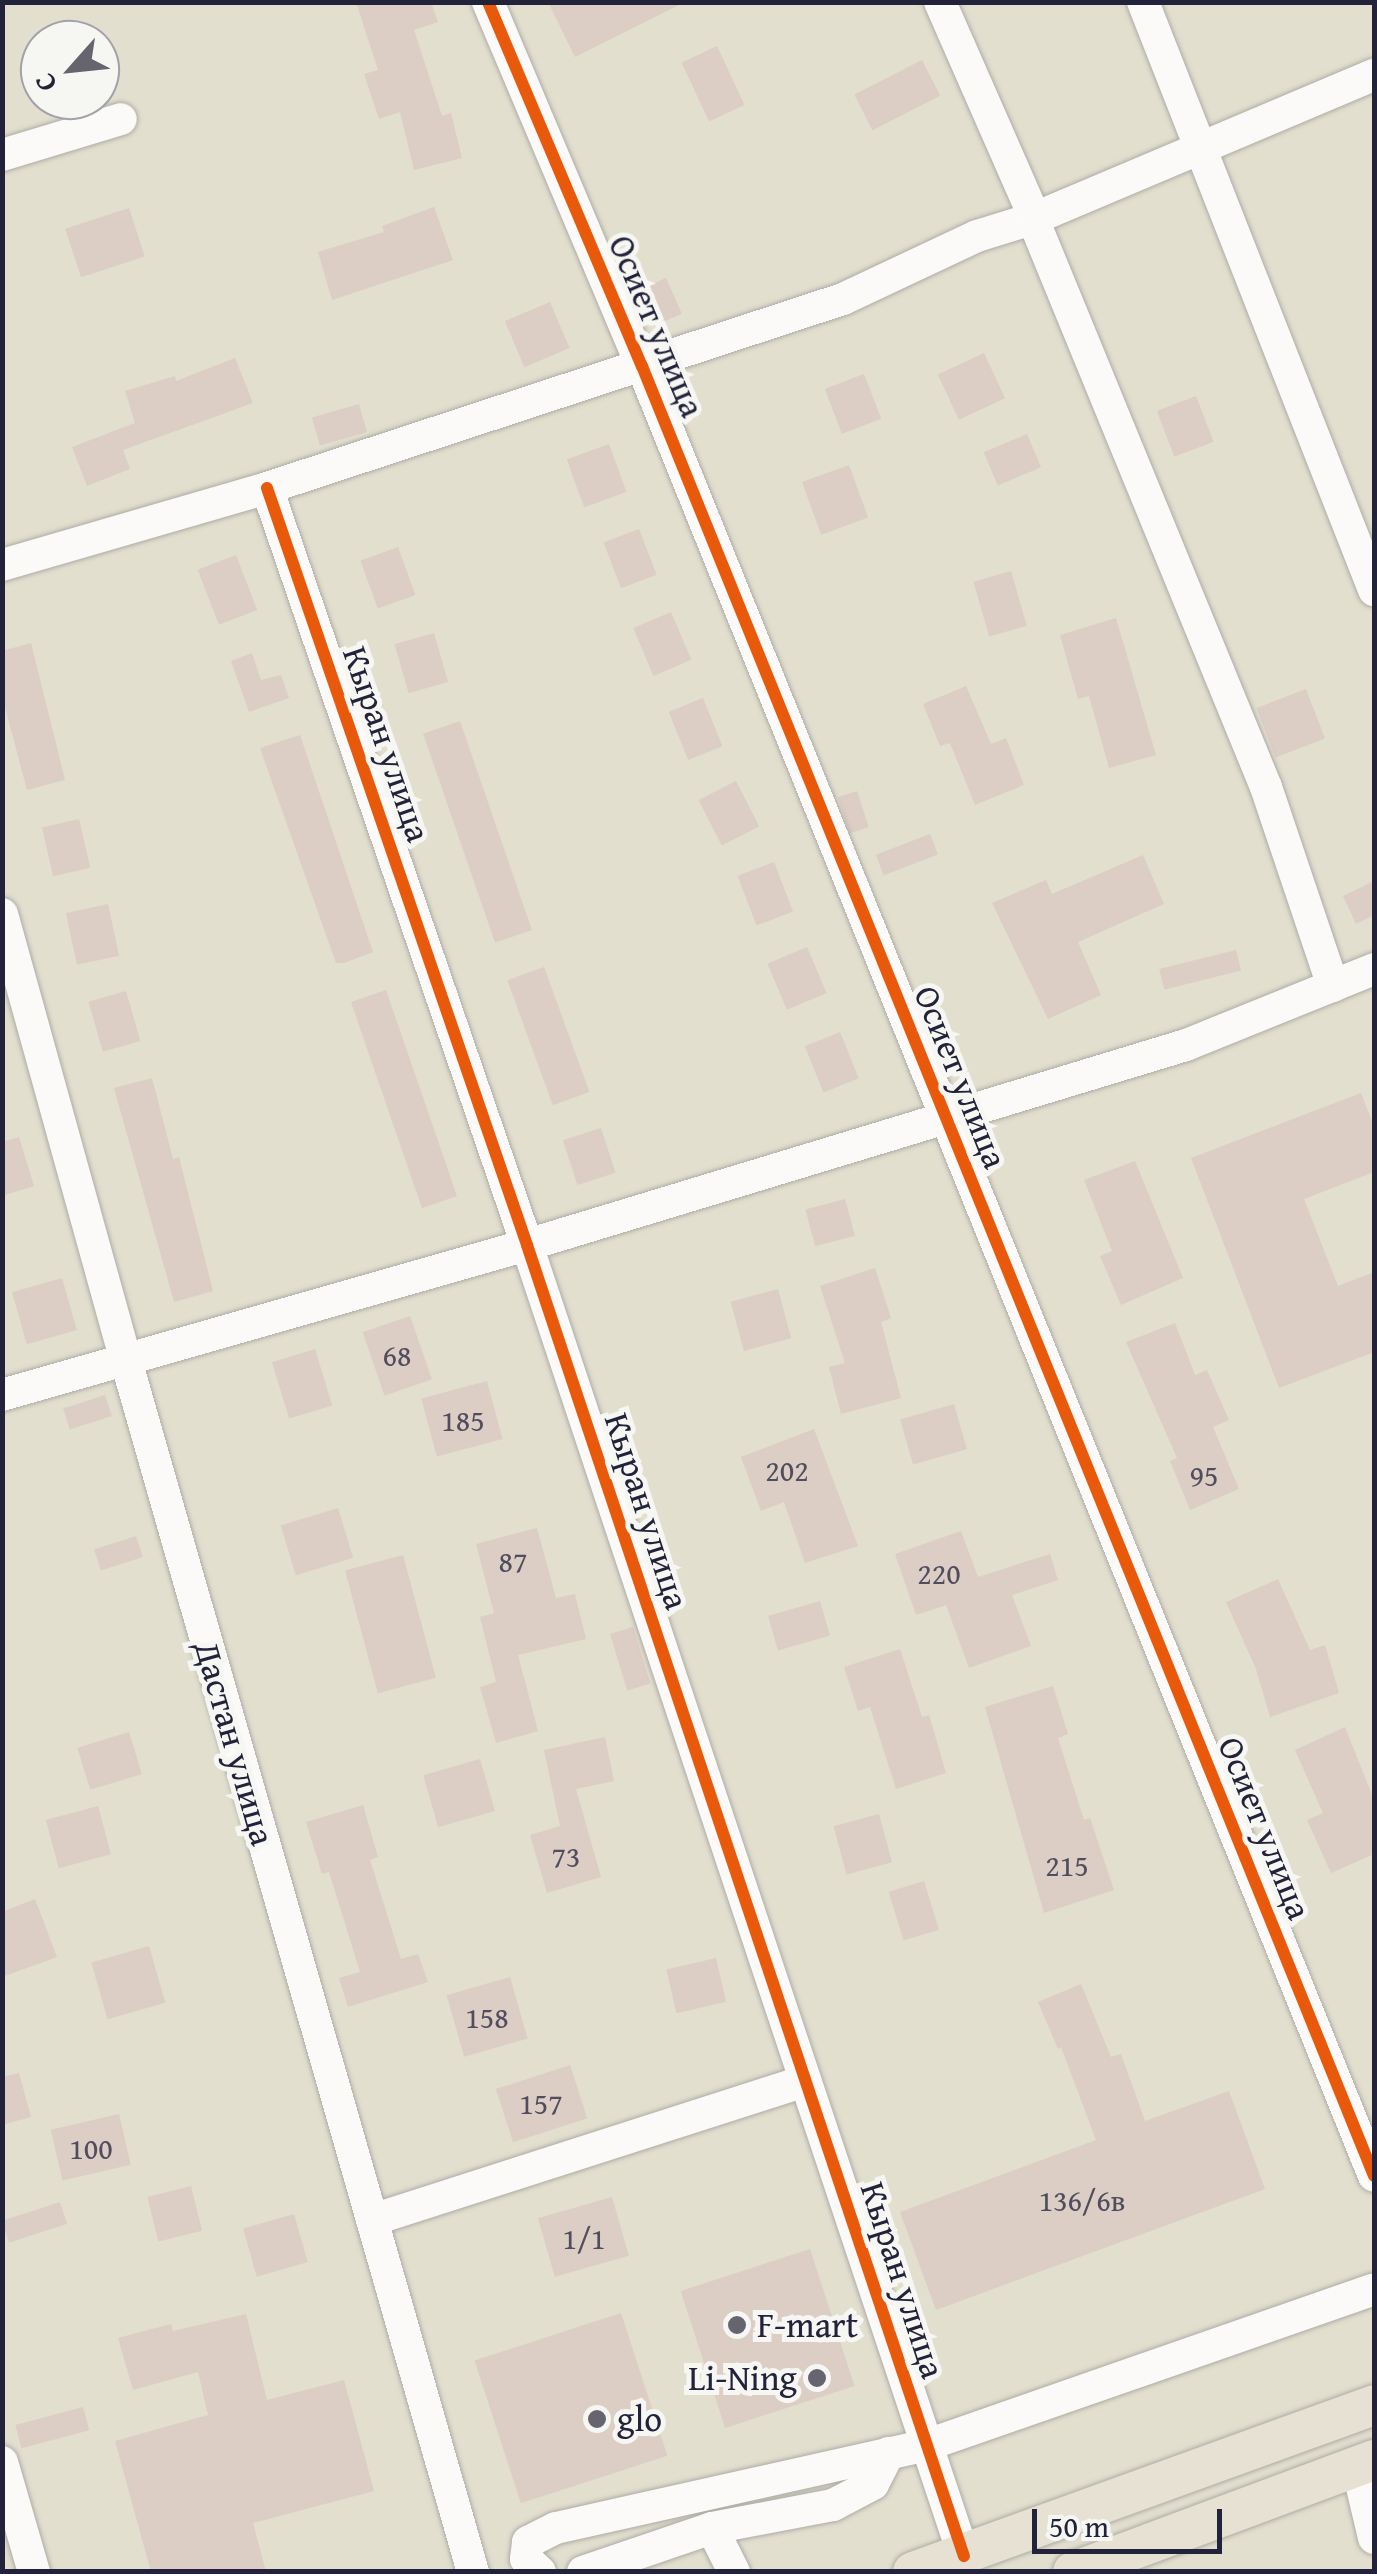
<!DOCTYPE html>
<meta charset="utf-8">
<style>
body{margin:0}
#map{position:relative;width:1377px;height:2574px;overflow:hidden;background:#e2dfcf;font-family:"Gentium Book Plus",serif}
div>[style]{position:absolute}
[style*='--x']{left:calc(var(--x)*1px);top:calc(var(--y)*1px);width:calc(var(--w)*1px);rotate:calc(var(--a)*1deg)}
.building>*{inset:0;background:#dccdc5;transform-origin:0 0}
.roads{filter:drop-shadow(0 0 2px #aeaca5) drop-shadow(0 0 2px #aeaca5)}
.minor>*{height:32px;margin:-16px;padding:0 16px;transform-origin:16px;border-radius:16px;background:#fbfaf8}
.major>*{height:40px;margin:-20px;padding:0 20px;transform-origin:20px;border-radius:20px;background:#e6e1d3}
.cycleway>*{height:12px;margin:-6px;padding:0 6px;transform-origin:6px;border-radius:6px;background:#e8590c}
.dots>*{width:28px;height:28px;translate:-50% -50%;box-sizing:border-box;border:5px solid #f6f6f2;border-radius:50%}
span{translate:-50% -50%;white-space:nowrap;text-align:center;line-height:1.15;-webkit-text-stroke:10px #f6f6f2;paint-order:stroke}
.number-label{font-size:30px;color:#504d5e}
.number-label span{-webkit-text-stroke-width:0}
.street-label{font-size:35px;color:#22223b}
.poi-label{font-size:35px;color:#22223b}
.left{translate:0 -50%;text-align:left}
.right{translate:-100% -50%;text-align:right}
.frame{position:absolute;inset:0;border:5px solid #22223b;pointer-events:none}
.north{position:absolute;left:20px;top:20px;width:100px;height:100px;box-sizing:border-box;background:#f6f6f2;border:2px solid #a1a1a9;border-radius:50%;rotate:243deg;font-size:28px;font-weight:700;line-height:40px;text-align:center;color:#22223b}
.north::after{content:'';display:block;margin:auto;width:35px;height:45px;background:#65646f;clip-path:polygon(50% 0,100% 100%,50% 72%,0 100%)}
.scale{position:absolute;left:1032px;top:2509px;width:190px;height:45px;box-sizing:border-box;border:5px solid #22223b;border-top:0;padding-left:12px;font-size:30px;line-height:35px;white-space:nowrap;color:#22223b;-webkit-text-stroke:8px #f6f6f2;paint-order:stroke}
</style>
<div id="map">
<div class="building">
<div style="clip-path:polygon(356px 2px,431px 2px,438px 22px,414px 30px,442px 116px,451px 113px,462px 158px,414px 170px,400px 112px,379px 119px,364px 74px,378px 70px)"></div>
<div style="clip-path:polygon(548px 2px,685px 2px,575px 57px)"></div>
<div style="left:717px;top:46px;width:65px;height:39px;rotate:65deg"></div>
<div style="left:922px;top:60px;width:40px;height:76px;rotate:63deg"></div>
<div style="clip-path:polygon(434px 207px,453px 260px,332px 300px,318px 252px,384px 232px,382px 226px)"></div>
<div style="left:129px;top:208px;width:51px;height:67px;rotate:72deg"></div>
<div style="left:666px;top:278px;width:39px;height:27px;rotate:66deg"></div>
<div style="left:550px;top:302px;width:50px;height:49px;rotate:67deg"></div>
<div style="left:984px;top:353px;width:50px;height:51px;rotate:65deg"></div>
<div style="clip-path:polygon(235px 358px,253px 403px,123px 450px,130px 469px,87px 486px,72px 447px,135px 423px,125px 391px,175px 376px,176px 381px)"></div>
<div style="left:864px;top:374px;width:48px;height:42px;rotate:69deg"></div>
<div style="left:1196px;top:396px;width:49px;height:42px;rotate:69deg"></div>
<div style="left:359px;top:404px;width:29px;height:49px;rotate:74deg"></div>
<div style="left:1027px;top:434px;width:36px;height:47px;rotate:67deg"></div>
<div style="left:609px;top:444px;width:51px;height:45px;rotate:70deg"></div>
<div style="left:849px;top:465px;width:56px;height:50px;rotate:70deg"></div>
<div style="left:639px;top:529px;width:49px;height:38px;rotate:69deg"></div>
<div style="left:398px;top:547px;width:51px;height:40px;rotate:70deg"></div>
<div style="left:236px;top:555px;width:59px;height:41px;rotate:69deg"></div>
<div style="left:1011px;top:571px;width:57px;height:39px;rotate:74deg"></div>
<div style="left:671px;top:612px;width:52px;height:41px;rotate:67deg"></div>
<div style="clip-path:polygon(1116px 618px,1156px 755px,1109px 768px,1089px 696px,1078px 699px,1060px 635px)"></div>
<div style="left:434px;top:633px;width:51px;height:41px;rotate:74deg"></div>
<div style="clip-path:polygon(31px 643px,65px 780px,27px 790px,2px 696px,2px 651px)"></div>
<div style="clip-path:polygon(252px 653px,261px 680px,281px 675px,289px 698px,249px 712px,231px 661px)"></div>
<div style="clip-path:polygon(966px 686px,991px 744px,1006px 738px,1024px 785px,975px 805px,950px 743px,940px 746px,923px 704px)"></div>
<div style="left:1306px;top:689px;width:53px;height:53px;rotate:69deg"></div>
<div style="left:703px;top:698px;width:52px;height:37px;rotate:68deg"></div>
<div style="left:460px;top:721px;width:221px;height:39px;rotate:71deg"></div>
<div style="clip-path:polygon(300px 735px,373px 952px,344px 963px,336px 963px,260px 748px)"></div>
<div style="left:736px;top:781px;width:51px;height:42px;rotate:63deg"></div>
<div style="left:857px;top:791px;width:38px;height:20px;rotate:72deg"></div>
<div style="left:79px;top:819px;width:50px;height:38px;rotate:77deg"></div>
<div style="left:930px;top:834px;width:22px;height:58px;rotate:69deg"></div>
<div style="clip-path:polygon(1143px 855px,1164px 904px,1078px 942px,1101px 995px,1048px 1019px,992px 903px,1046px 880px,1052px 894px)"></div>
<div style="left:774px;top:862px;width:53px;height:39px;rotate:69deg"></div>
<div style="clip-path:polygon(1374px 881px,1374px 915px,1356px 924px,1343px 896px)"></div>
<div style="left:108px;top:904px;width:53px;height:43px;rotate:78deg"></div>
<div style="left:807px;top:947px;width:50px;height:43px;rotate:67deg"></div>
<div style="left:1236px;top:950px;width:21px;height:79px;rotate:76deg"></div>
<div style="left:544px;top:967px;width:133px;height:39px;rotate:70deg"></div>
<div style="left:386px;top:990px;width:218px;height:37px;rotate:71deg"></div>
<div style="left:126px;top:991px;width:52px;height:39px;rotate:74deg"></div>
<div style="left:840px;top:1032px;width:50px;height:38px;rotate:68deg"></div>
<div style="clip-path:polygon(152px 1078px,173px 1159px,179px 1157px,213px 1291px,174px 1302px,114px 1088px)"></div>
<div style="clip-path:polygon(1361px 1093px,1374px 1127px,1374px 1172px,1304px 1199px,1338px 1286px,1374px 1272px,1374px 1352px,1279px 1388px,1191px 1158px)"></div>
<div style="left:601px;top:1128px;width:47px;height:40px;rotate:72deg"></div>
<div style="clip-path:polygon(19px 1137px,34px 1186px,2px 1196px,2px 1142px)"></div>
<div style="clip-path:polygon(1135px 1161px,1183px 1278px,1121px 1305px,1100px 1256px,1112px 1251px,1084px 1180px)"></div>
<div style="left:845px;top:1199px;width:38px;height:41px;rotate:75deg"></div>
<div style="clip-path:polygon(875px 1268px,891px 1318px,881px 1322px,901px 1398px,841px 1414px,829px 1367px,845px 1363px,820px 1286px)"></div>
<div style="left:62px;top:1278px;width:54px;height:52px;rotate:74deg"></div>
<div style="left:778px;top:1289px;width:51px;height:49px;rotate:75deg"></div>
<div style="left:410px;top:1316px;width:67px;height:50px;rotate:71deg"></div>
<div style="clip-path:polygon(1175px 1323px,1195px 1375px,1207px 1370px,1229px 1420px,1213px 1427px,1239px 1489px,1190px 1510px,1170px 1461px,1177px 1458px,1126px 1342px)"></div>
<div style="left:315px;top:1349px;width:59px;height:45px;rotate:73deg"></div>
<div style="left:487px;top:1381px;width:60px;height:68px;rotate:75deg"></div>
<div style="left:105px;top:1395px;width:22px;height:44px;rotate:72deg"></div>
<div style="left:954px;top:1404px;width:47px;height:56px;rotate:74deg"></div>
<div style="clip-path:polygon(814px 1429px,858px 1546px,805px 1563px,784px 1502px,761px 1511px,741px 1457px)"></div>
<div style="left:338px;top:1508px;width:52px;height:60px;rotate:73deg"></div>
<div style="clip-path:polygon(537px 1528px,556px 1598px,575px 1594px,586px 1639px,518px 1655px,538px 1731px,496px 1743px,480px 1687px,496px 1682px,480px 1617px,494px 1613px,476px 1544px)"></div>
<div style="clip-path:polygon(961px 1531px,978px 1577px,1050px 1554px,1058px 1580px,1012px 1595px,1031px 1646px,969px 1668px,946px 1605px,916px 1615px,895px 1554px)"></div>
<div style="left:136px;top:1536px;width:22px;height:44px;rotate:72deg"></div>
<div style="left:403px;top:1555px;width:127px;height:60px;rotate:75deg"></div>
<div style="clip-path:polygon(1278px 1579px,1310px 1650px,1325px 1645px,1339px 1693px,1270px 1717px,1256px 1669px,1226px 1602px)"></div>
<div style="left:820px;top:1601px;width:36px;height:54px;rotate:74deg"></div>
<div style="left:633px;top:1627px;width:59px;height:24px;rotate:73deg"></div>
<div style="clip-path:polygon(900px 1649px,922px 1717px,929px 1715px,946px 1773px,896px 1789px,870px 1707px,858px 1711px,844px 1667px)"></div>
<div style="clip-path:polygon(1053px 1686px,1068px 1734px,1058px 1738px,1084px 1820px,1090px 1818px,1114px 1890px,1044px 1913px,985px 1707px)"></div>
<div style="clip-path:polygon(1345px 1727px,1374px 1800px,1374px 1854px,1331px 1873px,1307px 1820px,1323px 1813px,1295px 1750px)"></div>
<div style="left:129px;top:1732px;width:44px;height:54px;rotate:73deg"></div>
<div style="clip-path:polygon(605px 1737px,614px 1781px,576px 1789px,601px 1877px,547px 1893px,530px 1835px,560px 1826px,544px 1750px)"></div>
<div style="left:480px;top:1759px;width:54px;height:59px;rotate:74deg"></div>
<div style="clip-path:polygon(363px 1805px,378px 1857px,370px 1860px,401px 1959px,418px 1954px,428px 1982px,348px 2007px,339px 1978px,360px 1972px,329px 1872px,322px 1874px,306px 1822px)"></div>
<div style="left:98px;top:1806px;width:50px;height:54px;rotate:75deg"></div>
<div style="left:879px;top:1814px;width:50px;height:47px;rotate:75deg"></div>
<div style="left:924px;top:1881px;width:51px;height:37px;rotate:73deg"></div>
<div style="clip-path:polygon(35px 1899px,57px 1957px,2px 1977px,2px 1912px)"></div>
<div style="left:149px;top:1946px;width:59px;height:60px;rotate:74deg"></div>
<div style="left:716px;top:1958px;width:45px;height:51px;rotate:77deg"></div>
<div style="left:510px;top:1977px;width:64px;height:66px;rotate:74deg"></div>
<div style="clip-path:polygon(1081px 1984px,1111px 2057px,1121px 2054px,1145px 2121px,1229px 2091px,1265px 2189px,936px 2310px,900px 2212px,1096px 2140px,1061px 2047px,1058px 2049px,1038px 2002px)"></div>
<div style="left:570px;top:2065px;width:56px;height:78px;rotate:72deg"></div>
<div style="clip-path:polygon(19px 2073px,31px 2117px,2px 2125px,2px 2077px)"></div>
<div style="left:119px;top:2114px;width:52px;height:70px;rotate:77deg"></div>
<div style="left:191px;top:2186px;width:46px;height:45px;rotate:76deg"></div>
<div style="left:612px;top:2197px;width:61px;height:77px;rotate:74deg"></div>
<div style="left:60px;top:2202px;width:23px;height:61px;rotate:72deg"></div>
<div style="left:294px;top:2214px;width:50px;height:53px;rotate:74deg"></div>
<div style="left:810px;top:2249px;width:144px;height:136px;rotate:72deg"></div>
<div style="left:621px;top:2313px;width:150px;height:154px;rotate:72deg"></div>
<div style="clip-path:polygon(246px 2314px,267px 2400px,344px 2380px,374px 2491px,253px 2523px,266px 2572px,151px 2572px,115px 2441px,208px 2415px,198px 2372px,133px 2390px,118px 2338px,171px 2324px,173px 2331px)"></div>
<div style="left:83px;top:2407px;width:24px;height:70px;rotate:75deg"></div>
</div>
<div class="roads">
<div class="minor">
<div style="--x:488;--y:2;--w:395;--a:67.1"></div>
<div style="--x:642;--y:366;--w:1952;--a:67.98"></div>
<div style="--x:940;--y:2;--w:236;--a:66.3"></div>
<div style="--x:1143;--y:2;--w:632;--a:68.55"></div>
<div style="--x:2;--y:155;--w:124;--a:-16.8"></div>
<div style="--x:1033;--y:219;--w:614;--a:67.7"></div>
<div style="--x:1266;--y:787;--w:210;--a:71.4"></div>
<div style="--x:267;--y:488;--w:800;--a:71.04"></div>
<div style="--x:527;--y:1245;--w:1382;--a:71.57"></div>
<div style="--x:2;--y:565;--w:276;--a:-16.2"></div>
<div style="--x:267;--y:488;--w:606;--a:-18.17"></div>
<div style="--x:843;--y:299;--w:148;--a:-25.2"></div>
<div style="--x:977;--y:236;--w:61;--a:-17.2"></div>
<div style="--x:1035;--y:218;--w:368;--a:-22.9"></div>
<div style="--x:2;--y:914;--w:460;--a:74.5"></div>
<div style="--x:125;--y:1357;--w:1264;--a:74.02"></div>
<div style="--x:2;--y:1395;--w:546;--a:-15.95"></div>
<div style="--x:527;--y:1245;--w:689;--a:-16.88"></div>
<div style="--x:1186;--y:1045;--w:203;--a:-22"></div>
<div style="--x:372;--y:2220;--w:455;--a:-17.8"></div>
<div style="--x:2;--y:2462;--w:115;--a:73.8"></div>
<div style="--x:1357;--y:2466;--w:74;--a:76.7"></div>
<div style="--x:712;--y:2528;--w:123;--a:-10.8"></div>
<div style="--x:833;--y:2505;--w:45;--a:-27.7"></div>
<div style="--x:873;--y:2484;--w:35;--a:-63"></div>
<div style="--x:540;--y:2572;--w:19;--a:-137"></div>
<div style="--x:526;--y:2559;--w:17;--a:-83"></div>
<div style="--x:528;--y:2542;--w:31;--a:-27"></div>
<div style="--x:556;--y:2528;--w:380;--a:-12.6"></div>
<div style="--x:927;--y:2445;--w:473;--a:-19.2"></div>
<div style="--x:583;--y:2572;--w:136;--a:-18.8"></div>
<div style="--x:712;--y:2528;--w:49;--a:63.4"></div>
</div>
<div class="major">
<div style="--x:913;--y:2572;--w:490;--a:-19.9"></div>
<div style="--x:1073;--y:2572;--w:321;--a:-20.4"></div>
</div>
</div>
<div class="cycleway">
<div style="--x:488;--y:2;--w:395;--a:67.1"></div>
<div style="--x:642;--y:366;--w:1952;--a:67.98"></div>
<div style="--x:267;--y:488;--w:800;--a:71.04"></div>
<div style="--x:527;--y:1245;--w:1382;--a:71.57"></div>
</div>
<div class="dots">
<div style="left:737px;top:2325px;background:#65646f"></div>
<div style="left:817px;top:2378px;background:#65646f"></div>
<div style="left:597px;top:2419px;background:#65646f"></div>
</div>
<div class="number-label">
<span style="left:397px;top:1355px">68</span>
<span style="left:463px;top:1420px">185</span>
<span style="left:787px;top:1470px">202</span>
<span style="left:1204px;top:1475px">95</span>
<span style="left:513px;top:1561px">87</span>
<span style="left:939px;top:1573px">220</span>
<span style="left:566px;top:1856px">73</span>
<span style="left:1067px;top:1865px">215</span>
<span style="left:487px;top:2017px">158</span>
<span style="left:541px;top:2103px">157</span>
<span style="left:91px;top:2148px">100</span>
<span style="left:1082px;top:2200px">136/6в</span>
<span style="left:584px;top:2238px">1/1</span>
</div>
<div class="street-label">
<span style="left:657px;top:326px;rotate:67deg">Осиет улица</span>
<span style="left:387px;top:744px;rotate:71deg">Кыран улица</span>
<span style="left:961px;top:1077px;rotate:68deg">Осиет улица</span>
<span style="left:647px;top:1511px;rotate:72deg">Кыран улица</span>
<span style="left:235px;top:1743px;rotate:74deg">Дастан улица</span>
<span style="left:1265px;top:1828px;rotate:68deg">Осиет улица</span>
<span style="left:903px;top:2280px;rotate:72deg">Кыран улица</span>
</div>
<div class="poi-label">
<span class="left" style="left:757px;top:2325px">F-mart</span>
<span class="right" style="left:797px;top:2378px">Li-Ning</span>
<span class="left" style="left:617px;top:2419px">glo</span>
</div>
<div class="frame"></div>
<div class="north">С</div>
<div class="scale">50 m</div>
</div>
